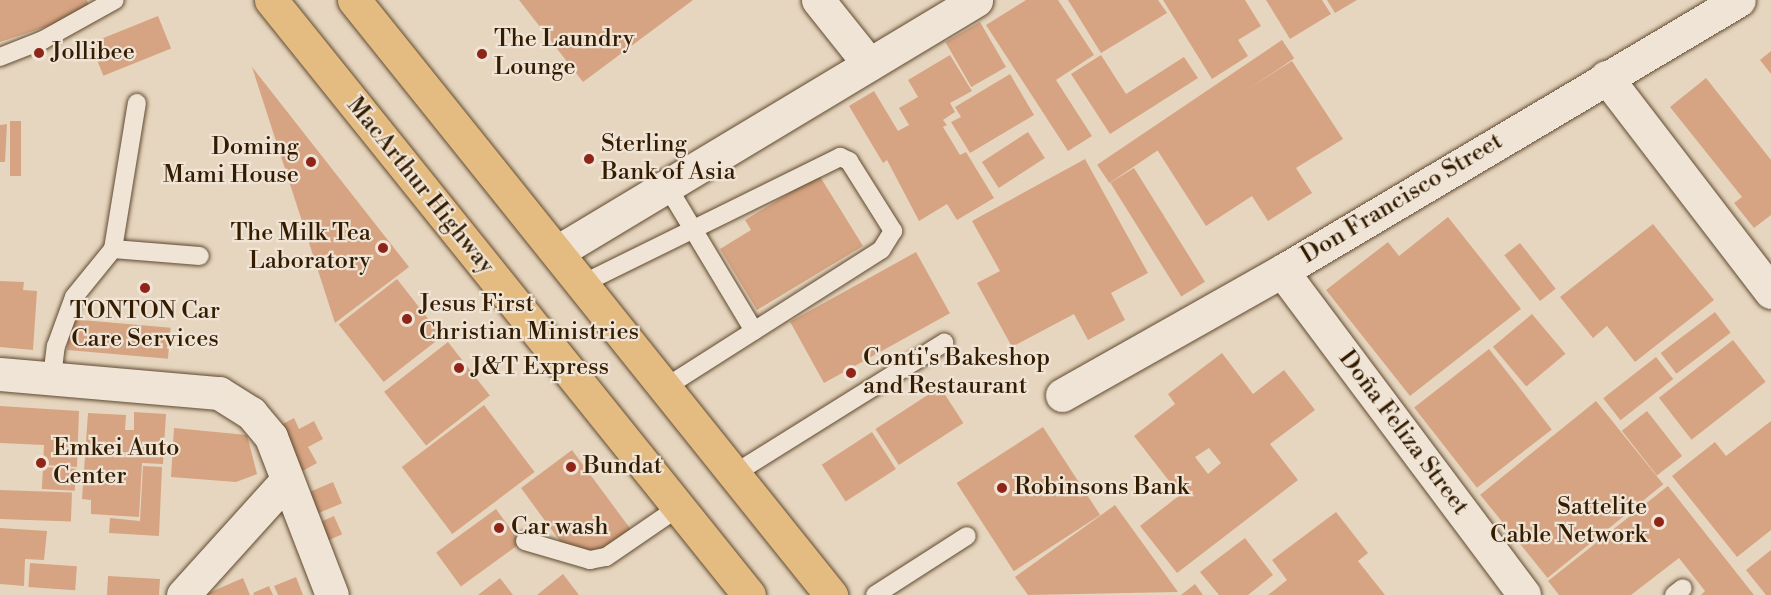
<!DOCTYPE html>
<meta charset="utf-8">
<style>
body{margin:0}
#map{position:relative;width:1771px;height:595px;overflow:hidden;background:#e7d6bf;font-family:"Libre Bodoni",serif}
div>[style]{position:absolute}
[style*='--x']{left:calc(var(--x)*1px);top:calc(var(--y)*1px);width:calc(var(--w)*1px);rotate:calc(var(--a)*1deg)}
.building>*{inset:0;background:#d6a482;transform-origin:0 0}
.roads{filter:drop-shadow(0 0 2px #604a30) drop-shadow(0 0 2px #604a30)}
.service>*{height:18px;margin:-9px;padding:0 9px;transform-origin:9px;border-radius:9px;background:#efe4d5}
.minor>*{height:33px;margin:-16.5px;padding:0 16.5px;transform-origin:16.5px;border-radius:16.5px;background:#efe4d5}
.trunk>*{height:33px;margin:-16.5px;padding:0 16.5px;transform-origin:16.5px;border-radius:16.5px;background:#e4bb80}
.dots>*{width:16px;height:16px;translate:-50% -50%;box-sizing:border-box;border:3px solid #efe4d5;border-radius:50%}
span{translate:-50% -50%;white-space:nowrap;text-align:center;line-height:1.15;-webkit-text-stroke:4.5px #efe4d5;paint-order:stroke}
.poi-label{font-size:24px;color:#331c00}
.left{translate:0 -50%;text-align:left}
.right{translate:-100% -50%;text-align:right}
.street-label{font-size:24px;color:#331c00}
</style>
<div id="map">
<div class="building">
<div style="clip-path:polygon(0 0,87px 0,91px 12px,0 42px)"></div>
<div style="clip-path:polygon(519px 0,693px 0,583px 82px)"></div>
<div style="clip-path:polygon(1026px 0,1058px 0,1094px 55px,1056px 80px,1092px 136px,1068px 151px,986px 25px)"></div>
<div style="clip-path:polygon(1068px 0,1158px 0,1167px 13px,1101px 53px)"></div>
<div style="clip-path:polygon(1163px 0,1245px 0,1261px 26px,1238px 40px,1248px 56px,1212px 79px)"></div>
<div style="clip-path:polygon(1266px 0,1322px 0,1331px 14px,1290px 39px)"></div>
<div style="clip-path:polygon(1327px 0,1357px 0,1335px 13px)"></div>
<div style="left:158px;top:16px;width:35px;height:73px;rotate:68deg"></div>
<div style="left:980px;top:22px;width:52px;height:40px;rotate:60deg"></div>
<div style="left:1282px;top:40px;width:22px;height:223px;rotate:56deg"></div>
<div style="clip-path:polygon(1771px 51px,1771px 74px,1760px 60px)"></div>
<div style="clip-path:polygon(950px 55px,972px 91px,950px 103px,955px 112px,943px 120px,947px 125px,943px 127px,960px 155px,966px 152px,994px 198px,957px 220px,947px 204px,919px 221px,887px 160px,883px 163px,849px 106px,874px 91px,898px 131px,909px 125px,899px 108px,918px 97px,908px 80px)"></div>
<div style="clip-path:polygon(1101px 55px,1126px 94px,1184px 57px,1198px 78px,1110px 134px,1071px 74px)"></div>
<div style="clip-path:polygon(1292px 61px,1343px 139px,1296px 168px,1312px 193px,1268px 221px,1252px 196px,1206px 226px,1156px 148px)"></div>
<div style="clip-path:polygon(252px 67px,409px 267px,335px 323px)"></div>
<div style="clip-path:polygon(1010px 74px,1034px 115px,970px 153px,951px 122px,961px 117px,955px 107px)"></div>
<div style="clip-path:polygon(1706px 78px,1771px 160px,1771px 215px,1754px 228px,1734px 203px,1742px 197px,1670px 107px)"></div>
<div style="left:10px;top:121px;width:11px;height:55px"></div>
<div style="clip-path:polygon(7px 124px,5px 162px,0 162px,0 125px)"></div>
<div style="left:1028px;top:132px;width:31px;height:55px;rotate:57deg"></div>
<div style="clip-path:polygon(1085px 159px,1148px 273px,1111px 293px,1125px 320px,1088px 340px,1074px 314px,1012px 347px,977px 283px,1000px 271px,972px 221px)"></div>
<div style="left:1134px;top:168px;width:134px;height:28px;rotate:58deg"></div>
<div style="clip-path:polygon(819px 175px,863px 246px,757px 310px,720px 249px,751px 230px,745px 220px)"></div>
<div style="clip-path:polygon(1448px 217px,1521px 309px,1410px 396px,1326px 290px,1388px 242px,1399px 256px)"></div>
<div style="clip-path:polygon(1653px 224px,1714px 300px,1635px 362px,1607px 326px,1593px 338px,1560px 297px)"></div>
<div style="left:1520px;top:243px;width:58px;height:20px;rotate:52deg"></div>
<div style="left:916px;top:252px;width:70px;height:144px;rotate:61deg"></div>
<div style="left:397px;top:279px;width:73px;height:74px;rotate:52deg"></div>
<div style="clip-path:polygon(0 281px,24px 282px,23px 290px,37px 291px,33px 350px,0 347px)"></div>
<div style="left:1715px;top:312px;width:26px;height:68px;rotate:53deg"></div>
<div style="left:1532px;top:314px;width:52px;height:51px;rotate:50deg"></div>
<div style="left:70px;top:319px;width:101px;height:31px;rotate:5deg"></div>
<div style="left:1733px;top:340px;width:53px;height:94px;rotate:52deg"></div>
<div style="left:448px;top:342px;width:68px;height:81px;rotate:52deg"></div>
<div style="left:1489px;top:349px;width:102px;height:95px;rotate:52deg"></div>
<div style="clip-path:polygon(evenodd,1222px 353px,1253px 394px,1284px 370px,1315px 410px,1270px 444px,1298px 480px,1177px 573px,1140px 526px,1180px 495px,1134px 436px,1175px 404px,1168px 394px,1222px 353px,1209px 448px,1221px 463px,1208px 474px,1195px 457px,1209px 448px)"></div>
<div style="left:1656px;top:357px;width:28px;height:67px;rotate:52deg"></div>
<div style="left:940px;top:387px;width:43px;height:77px;rotate:57deg"></div>
<div style="left:1596px;top:401px;width:107px;height:149px;rotate:51deg"></div>
<div style="left:484px;top:405px;width:84px;height:103px;rotate:53deg"></div>
<div style="clip-path:polygon(0 406px,79px 411px,77px 467px,43px 465px,44px 445px,0 443px)"></div>
<div style="left:1647px;top:411px;width:57px;height:32px;rotate:52deg"></div>
<div style="clip-path:polygon(134px 412px,166px 414px,163px 464px,142px 463px,139px 517px,91px 514px,91px 500px,82px 499px,88px 413px,126px 415px,125px 430px,134px 430px)"></div>
<div style="clip-path:polygon(294px 418px,299px 429px,314px 421px,323px 439px,308px 447px,317px 463px,299px 473px,275px 428px)"></div>
<div style="clip-path:polygon(1771px 421px,1771px 530px,1737px 557px,1672px 476px,1715px 442px,1726px 456px)"></div>
<div style="left:1043px;top:427px;width:105px;height:103px;rotate:57deg"></div>
<div style="clip-path:polygon(174px 428px,247px 435px,257px 474px,236px 482px,171px 477px)"></div>
<div style="left:872px;top:432px;width:44px;height:60px;rotate:57deg"></div>
<div style="clip-path:polygon(572px 450px,632px 531px,599px 553px,565px 548px,521px 488px)"></div>
<div style="clip-path:polygon(143px 466px,162px 467px,159px 536px,109px 533px,110px 518px,140px 521px)"></div>
<div style="left:43px;top:467px;width:33px;height:22px;rotate:3deg"></div>
<div style="left:333px;top:482px;width:23px;height:35px;rotate:67deg"></div>
<div style="clip-path:polygon(1668px 486px,1754px 595px,1701px 595px,1705px 591px,1679px 558px,1631px 595px,1559px 595px,1548px 581px)"></div>
<div style="left:0;top:490px;width:72px;height:29px;rotate:2deg"></div>
<div style="clip-path:polygon(1115px 505px,1178px 592px,1028px 595px,1015px 577px)"></div>
<div style="left:496px;top:509px;width:42px;height:74px;rotate:54deg"></div>
<div style="clip-path:polygon(1336px 512px,1368px 553px,1358px 561px,1385px 595px,1268px 595px,1287px 580px,1272px 560px)"></div>
<div style="left:334px;top:516px;width:20px;height:27px;rotate:66deg"></div>
<div style="clip-path:polygon(0 528px,47px 531px,44px 560px,25px 559px,24px 586px,0 584px)"></div>
<div style="clip-path:polygon(1245px 538px,1273px 575px,1248px 595px,1219px 595px,1200px 572px)"></div>
<div style="clip-path:polygon(1771px 550px,1771px 595px,1766px 595px,1746px 570px)"></div>
<div style="left:30px;top:563px;width:47px;height:24px;rotate:4deg"></div>
<div style="clip-path:polygon(563px 574px,579px 595px,537px 595px)"></div>
<div style="clip-path:polygon(108px 576px,160px 579px,159px 595px,107px 595px)"></div>
<div style="clip-path:polygon(296px 577px,303px 595px,278px 595px,274px 586px)"></div>
<div style="clip-path:polygon(243px 578px,250px 595px,204px 595px)"></div>
<div style="clip-path:polygon(500px 578px,513px 595px,478px 595px)"></div>
<div style="clip-path:polygon(1195px 584px,1203px 595px,1181px 595px)"></div>
<div style="clip-path:polygon(269px 586px,273px 595px,254px 595px,253px 593px)"></div>
</div>
<div class="roads">
<div class="service">
<div style="--x:0;--y:57;--w:46;--a:-21.6"></div>
<div style="--x:43;--y:40;--w:82;--a:-29.1"></div>
<div style="--x:667;--y:186;--w:169;--a:59"></div>
<div style="--x:113;--y:249;--w:87;--a:4.6"></div>
<div style="--x:582;--y:284;--w:288;--a:-26.2"></div>
<div style="--x:840;--y:157;--w:10;--a:24"></div>
<div style="--x:849;--y:161;--w:83;--a:57.8"></div>
<div style="--x:893;--y:231;--w:22;--a:122"></div>
<div style="--x:881;--y:250;--w:255;--a:147.5"></div>
<div style="--x:52;--y:377;--w:31;--a:-83"></div>
<div style="--x:56;--y:346;--w:52;--a:-69.8"></div>
<div style="--x:74;--y:297;--w:62;--a:-50.9"></div>
<div style="--x:113;--y:249;--w:148;--a:-80.7"></div>
<div style="--x:734;--y:474;--w:248;--a:-32"></div>
<div style="--x:525;--y:541;--w:68;--a:16.3"></div>
<div style="--x:590;--y:560;--w:16;--a:-11"></div>
<div style="--x:606;--y:557;--w:88;--a:-34.4"></div>
<div style="--x:875;--y:595;--w:109;--a:-32.7"></div>
<div style="--x:1674;--y:595;--w:11;--a:-38"></div>
</div>
<div class="minor">
<div style="--x:818;--y:0;--w:82;--a:51.4"></div>
<div style="--x:1606;--y:77;--w:271;--a:52.5"></div>
<div style="--x:557;--y:252;--w:489;--a:-31"></div>
<div style="--x:1282;--y:271;--w:404;--a:53.2"></div>
<div style="--x:0;--y:374;--w:220;--a:5"></div>
<div style="--x:219;--y:393;--w:38;--a:32"></div>
<div style="--x:251;--y:413;--w:31;--a:50"></div>
<div style="--x:271;--y:437;--w:169;--a:68.9"></div>
<div style="--x:1062;--y:395;--w:253;--a:-29.4"></div>
<div style="--x:1282;--y:271;--w:531;--a:-30.67"></div>
<div style="--x:183;--y:595;--w:155;--a:-47.9"></div>
</div>
<div class="trunk">
<div style="--x:271;--y:0;--w:763;--a:51.22"></div>
<div style="--x:354;--y:0;--w:763;--a:51.28"></div>
</div>
</div>
<div class="dots">
<div style="left:39px;top:53px;background:#8f2418"></div>
<div style="left:482px;top:54px;background:#8f2418"></div>
<div style="left:589px;top:159px;background:#8f2418"></div>
<div style="left:311px;top:162px;background:#8f2418"></div>
<div style="left:383px;top:248px;background:#8f2418"></div>
<div style="left:145px;top:288px;background:#8f2418"></div>
<div style="left:407px;top:319px;background:#8f2418"></div>
<div style="left:459px;top:368px;background:#8f2418"></div>
<div style="left:851px;top:373px;background:#8f2418"></div>
<div style="left:41px;top:463px;background:#8f2418"></div>
<div style="left:571px;top:467px;background:#8f2418"></div>
<div style="left:1002px;top:488px;background:#8f2418"></div>
<div style="left:1659px;top:522px;background:#8f2418"></div>
<div style="left:499px;top:528px;background:#8f2418"></div>
</div>
<div class="poi-label">
<span class="left" style="left:494px;top:54px">The Laundry<br>Lounge</span>
<span class="left" style="left:51px;top:53px">Jollibee</span>
<span class="left" style="left:601px;top:159px">Sterling<br>Bank of Asia</span>
<span class="right" style="left:299px;top:162px">Doming<br>Mami House</span>
<span class="right" style="left:371px;top:248px">The Milk Tea<br>Laboratory</span>
<span class="left" style="left:419px;top:319px">Jesus First<br>Christian Ministries</span>
<span style="left:145px;top:326px">TONTON Car<br>Care Services</span>
<span class="left" style="left:863px;top:373px">Conti's Bakeshop<br>and Restaurant</span>
<span class="left" style="left:471px;top:368px">J&amp;T Express</span>
<span class="left" style="left:53px;top:463px">Emkei Auto<br>Center</span>
<span class="left" style="left:583px;top:467px">Bundat</span>
<span class="left" style="left:1014px;top:488px">Robinsons Bank</span>
<span class="right" style="left:1647px;top:522px">Sattelite<br>Cable Network</span>
<span class="left" style="left:511px;top:528px">Car wash</span>
</div>
<div class="street-label">
<span style="left:420px;top:186px;rotate:51deg">MacArthur Highway</span>
<span style="left:1402px;top:199px;rotate:-31deg">Don Francisco Street</span>
<span style="left:1403px;top:433px;rotate:53deg">Doña Feliza Street</span>
</div>
</div>
